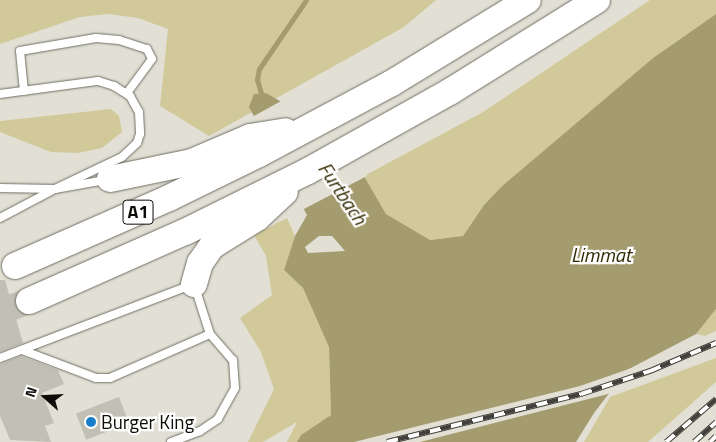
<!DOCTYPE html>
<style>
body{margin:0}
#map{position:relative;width:716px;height:442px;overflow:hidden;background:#e2e0d4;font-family:"Titillium Web",sans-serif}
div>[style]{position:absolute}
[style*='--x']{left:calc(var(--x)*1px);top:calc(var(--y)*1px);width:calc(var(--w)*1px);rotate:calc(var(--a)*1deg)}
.green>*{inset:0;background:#d2c99b}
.water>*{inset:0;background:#a49b6e}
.pier>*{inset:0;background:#e2e0d4}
.stream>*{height:5px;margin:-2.5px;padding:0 2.5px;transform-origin:2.5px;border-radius:2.5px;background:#a49b6e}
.building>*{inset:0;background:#c2c0b4;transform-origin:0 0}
.highway-tunnel>*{height:26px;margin-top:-13px;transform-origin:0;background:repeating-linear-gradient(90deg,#c2c0b5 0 26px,transparent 0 39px)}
.roads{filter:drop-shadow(0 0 1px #706e63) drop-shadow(0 0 1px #706e63)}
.lane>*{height:8px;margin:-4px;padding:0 4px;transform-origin:4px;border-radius:4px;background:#fff}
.highway>*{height:26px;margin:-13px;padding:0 13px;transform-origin:13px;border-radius:13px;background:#fff}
.rail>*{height:5.5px;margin-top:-2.75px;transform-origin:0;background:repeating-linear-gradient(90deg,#fff 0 11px,#41403a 0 22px);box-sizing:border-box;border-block:1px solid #41403a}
.dots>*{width:14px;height:14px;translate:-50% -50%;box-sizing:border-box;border:2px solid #fff;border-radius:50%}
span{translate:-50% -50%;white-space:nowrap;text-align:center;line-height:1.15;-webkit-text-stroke:4.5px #fff;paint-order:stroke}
.shield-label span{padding:1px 4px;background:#fff;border:1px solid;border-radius:4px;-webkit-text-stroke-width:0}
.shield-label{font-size:18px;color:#0d0c08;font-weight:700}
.poi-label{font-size:19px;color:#0d0c08}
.left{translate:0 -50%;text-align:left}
.water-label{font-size:20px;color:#332b04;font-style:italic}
.north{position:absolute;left:20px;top:372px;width:50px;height:50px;-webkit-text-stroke:4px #fff;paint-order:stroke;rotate:289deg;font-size:14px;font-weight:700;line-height:20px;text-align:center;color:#0d0c08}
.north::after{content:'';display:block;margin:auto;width:18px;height:22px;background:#0d0c08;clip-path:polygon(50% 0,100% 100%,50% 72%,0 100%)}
</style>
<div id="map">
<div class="green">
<div style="clip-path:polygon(0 0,436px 0,404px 27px,209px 136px,160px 106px,168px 29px,138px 18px,108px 14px,80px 17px,0 44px)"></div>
<div style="clip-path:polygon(650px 0,716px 0,716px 14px,653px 58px,501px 187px,484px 205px,463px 236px,430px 240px,386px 214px,364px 176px,483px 112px)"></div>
<div style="clip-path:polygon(111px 109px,119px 116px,122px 132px,102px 148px,78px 153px,51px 152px,0 132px,0 121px)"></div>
<div style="clip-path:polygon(287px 218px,295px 236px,284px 270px,303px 288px,329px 346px,331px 415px,301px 435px,297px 442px,287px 442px,297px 422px,263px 442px,248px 442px,274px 389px,261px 352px,240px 318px,272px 295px,266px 256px,254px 235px)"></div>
<div style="clip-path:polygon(716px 309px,716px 331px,705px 336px,696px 334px)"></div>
<div style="clip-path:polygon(716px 358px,716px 382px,648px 442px,584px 442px,610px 397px)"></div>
</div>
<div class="water">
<div style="clip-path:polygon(evenodd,716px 14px,716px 309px,696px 334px,627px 370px,594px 413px,576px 442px,297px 442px,301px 435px,331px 415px,329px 347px,303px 288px,284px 270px,295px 236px,307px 215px,249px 107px,254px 94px,266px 93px,321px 125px,364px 176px,386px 214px,430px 240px,463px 236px,484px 205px,501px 187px,653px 58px,716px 14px,319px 236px,332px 236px,345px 251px,308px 253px,305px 247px,319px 236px)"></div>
</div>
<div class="pier">
<div style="clip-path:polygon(283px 100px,323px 123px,367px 176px,302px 210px,252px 117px)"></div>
<div style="clip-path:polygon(649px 362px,629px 372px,612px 393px,420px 442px,354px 442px,580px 386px)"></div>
</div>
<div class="stream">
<div style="--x:262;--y:96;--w:17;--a:-107"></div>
<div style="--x:257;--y:80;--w:11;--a:-80"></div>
<div style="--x:259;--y:69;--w:83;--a:-55.7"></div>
</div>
<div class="building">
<div style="clip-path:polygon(0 280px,5px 280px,23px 343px,0 352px)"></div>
<div style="clip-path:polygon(21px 356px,58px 370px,64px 384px,42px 393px,54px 423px,45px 426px,51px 442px,10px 440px,0 416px,0 364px)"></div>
<div style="left:119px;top:397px;width:28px;height:46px;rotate:69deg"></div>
</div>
<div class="highway-tunnel">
<div style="--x:0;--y:312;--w:31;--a:-21"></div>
</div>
<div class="roads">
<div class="lane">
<div style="--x:24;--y:91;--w:40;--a:-95.7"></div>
<div style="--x:20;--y:51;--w:77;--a:-9.7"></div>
<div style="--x:96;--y:38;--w:23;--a:5"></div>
<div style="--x:119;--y:40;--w:29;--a:18"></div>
<div style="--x:147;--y:49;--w:11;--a:63"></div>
<div style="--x:152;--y:59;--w:42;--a:126.3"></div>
<div style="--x:0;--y:94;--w:99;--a:-7.6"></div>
<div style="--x:98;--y:81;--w:17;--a:17"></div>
<div style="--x:114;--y:86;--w:19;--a:32"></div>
<div style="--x:130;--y:96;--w:18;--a:61"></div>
<div style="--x:139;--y:112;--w:22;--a:87"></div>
<div style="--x:140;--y:134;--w:9;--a:108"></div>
<div style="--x:137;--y:143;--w:21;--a:137"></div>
<div style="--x:122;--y:157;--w:74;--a:154.5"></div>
<div style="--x:55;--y:189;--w:55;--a:-179"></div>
<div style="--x:0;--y:218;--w:62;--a:-27.8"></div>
<div style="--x:55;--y:189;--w:51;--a:-10.2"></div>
<div style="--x:22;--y:350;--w:79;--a:20.7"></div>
<div style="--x:96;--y:378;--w:14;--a:0"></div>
<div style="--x:110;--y:378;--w:109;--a:-23.7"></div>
<div style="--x:0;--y:358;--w:208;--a:-20.9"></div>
<div style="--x:194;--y:284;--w:52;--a:72.3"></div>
<div style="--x:210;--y:334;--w:35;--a:49"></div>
<div style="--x:233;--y:360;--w:28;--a:86"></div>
<div style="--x:235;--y:388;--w:35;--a:119"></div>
<div style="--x:218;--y:419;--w:22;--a:146"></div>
<div style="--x:200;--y:431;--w:31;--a:159"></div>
</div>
<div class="highway">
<div style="--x:110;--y:179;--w:84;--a:-11.7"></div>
<div style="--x:192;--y:162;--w:63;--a:-23.3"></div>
<div style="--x:250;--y:137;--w:36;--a:-9"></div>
<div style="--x:15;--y:266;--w:168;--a:-23.8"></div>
<div style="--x:169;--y:198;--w:100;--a:-26.1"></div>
<div style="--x:259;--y:154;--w:151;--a:-28.1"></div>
<div style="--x:392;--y:83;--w:159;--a:-31.4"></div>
<div style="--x:194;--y:284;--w:22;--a:-74"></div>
<div style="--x:200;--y:263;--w:21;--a:-55"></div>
<div style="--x:212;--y:246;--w:53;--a:-31.9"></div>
<div style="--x:257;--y:218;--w:38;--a:-43"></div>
<div style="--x:29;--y:301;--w:171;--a:-23.9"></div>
<div style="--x:185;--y:232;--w:137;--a:-26.4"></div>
<div style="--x:308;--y:171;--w:164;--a:-29.2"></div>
<div style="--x:451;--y:91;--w:172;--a:-31.9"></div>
</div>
</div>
<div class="rail">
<div style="--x:387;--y:442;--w:200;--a:-13.9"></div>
<div style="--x:581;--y:394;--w:73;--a:-18.4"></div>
<div style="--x:650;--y:371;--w:72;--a:-23"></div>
<div style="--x:666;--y:442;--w:66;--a:-40.7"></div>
<div style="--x:694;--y:442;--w:30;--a:-42"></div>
<div style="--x:710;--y:442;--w:8;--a:-45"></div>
</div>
<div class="dots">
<div style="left:91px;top:422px;background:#197cc8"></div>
</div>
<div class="shield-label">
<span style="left:138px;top:212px">A1</span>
</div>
<div class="poi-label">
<span class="left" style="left:101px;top:422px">Burger King</span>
</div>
<div class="water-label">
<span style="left:343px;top:193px;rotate:56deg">Furtbach</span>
<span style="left:601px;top:254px">Limmat</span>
</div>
<div class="north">N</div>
</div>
